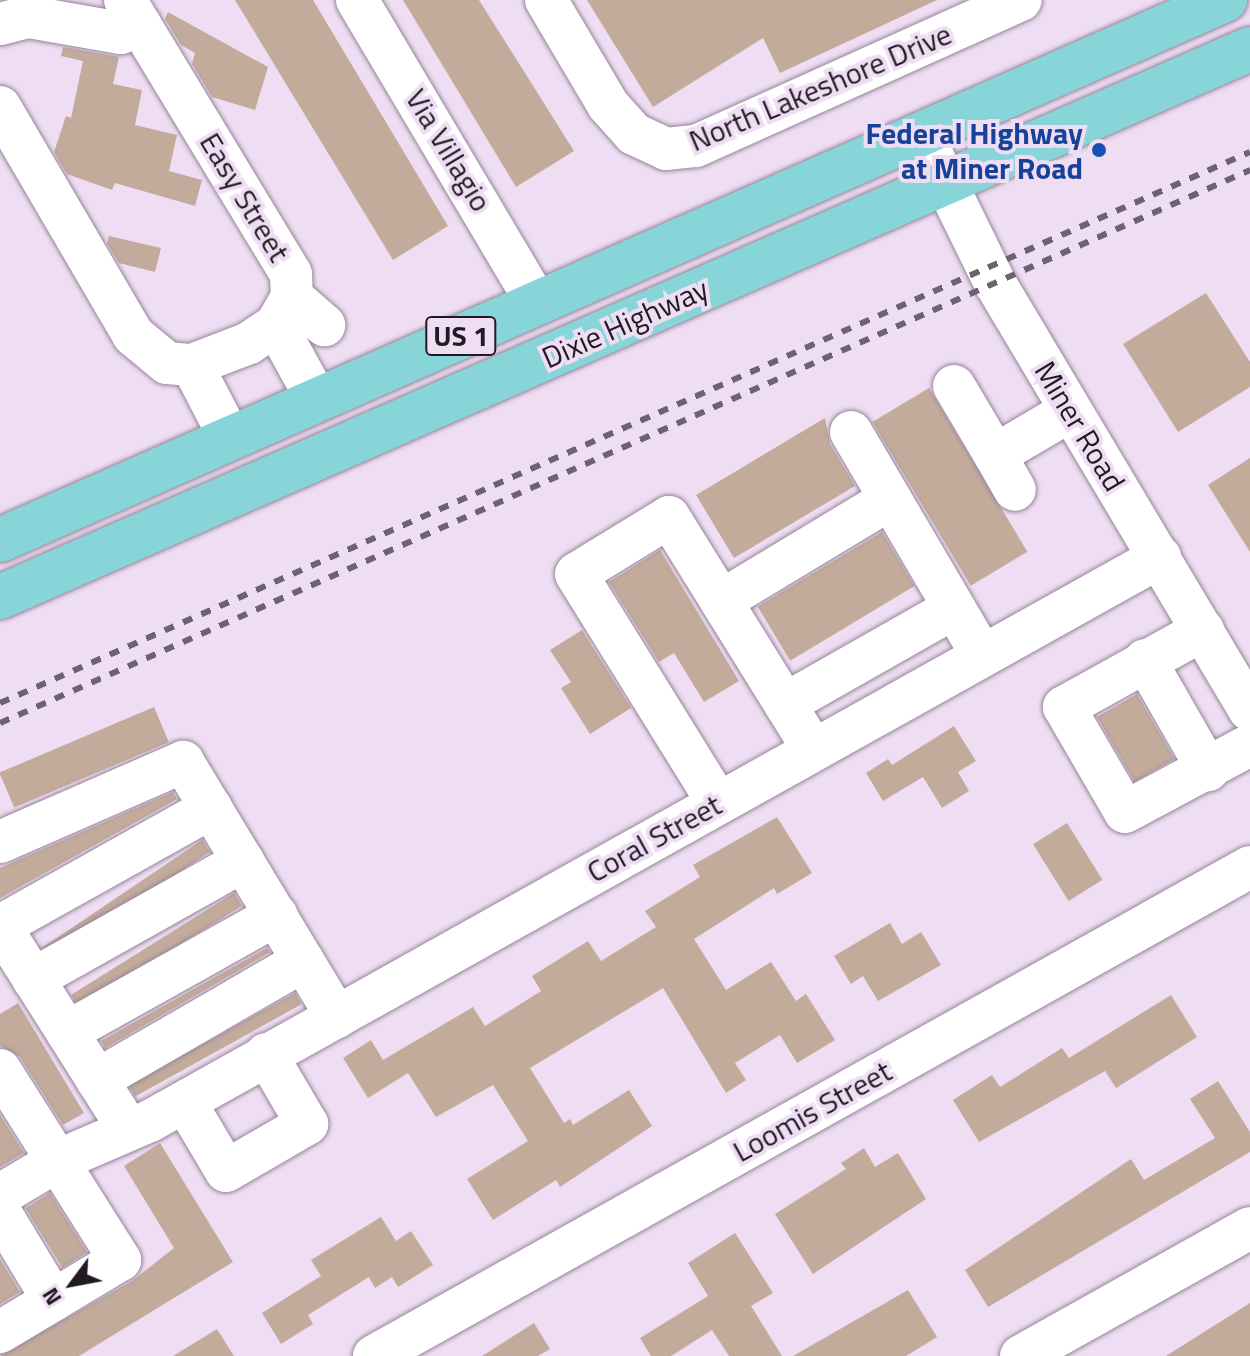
<!DOCTYPE html>
<style>
body{margin:0}
#map{position:relative;width:1250px;height:1356px;overflow:hidden;background:#efddf3;font-family:"Titillium Web",sans-serif}
div>[style]{position:absolute}
[style*='--x']{left:calc(var(--x)*1px);top:calc(var(--y)*1px);width:calc(var(--w)*1px);rotate:calc(var(--a)*1deg)}
.building>*{inset:0;background:#c3ab9c;transform-origin:0 0}
.roads{filter:drop-shadow(0 0 2px #968599) drop-shadow(0 0 2px #968599)}
.minor>*{height:42px;margin:-21px;padding:0 21px;transform-origin:21px;border-radius:21px;background:#fff}
.major>*{height:44px;margin:-22px;padding:0 22px;transform-origin:22px;border-radius:22px;background:#87d4d9}
.rail>*{height:6px;margin-top:-3px;transform-origin:0;background:repeating-linear-gradient(90deg,#6d626f 0 10px,transparent 0 20px)}
.dots>*{width:22px;height:22px;translate:-50% -50%;box-sizing:border-box;border:4px solid #efddf3;border-radius:50%}
span{translate:-50% -50%;white-space:nowrap;text-align:center;line-height:1.15;-webkit-text-stroke:8px #efddf3;paint-order:stroke}
.shield-label span{padding:2px 6px;background:#efddf3;border:2px solid;border-radius:6px;-webkit-text-stroke-width:0}
.shield-label{font-size:28px;color:#211a22;font-weight:700}
.street-label{font-size:30px;color:#211a22}
.transit-label{font-size:30px;color:#164399;font-weight:700}
.right{translate:-100% -50%;text-align:right}
.north{position:absolute;left:32px;top:1244px;width:80px;height:80px;-webkit-text-stroke:6px #efddf3;paint-order:stroke;rotate:238deg;font-size:22px;font-weight:700;line-height:32px;text-align:center;color:#211a22}
.north::after{content:'';display:block;margin:auto;width:28px;height:36px;background:#211a22;clip-path:polygon(50% 0,100% 100%,50% 72%,0 100%)}
</style>
<div id="map">
<div class="building">
<div style="clip-path:polygon(235px 0,313px 0,448px 226px,393px 260px)"></div>
<div style="clip-path:polygon(403px 0,479px 0,574px 151px,516px 187px)"></div>
<div style="clip-path:polygon(587px 0,937px 0,780px 73px,763px 38px,653px 107px)"></div>
<div style="clip-path:polygon(168px 12px,268px 67px,255px 110px,212px 97px,192px 64px,195px 53px,181px 45px,165px 19px)"></div>
<div style="clip-path:polygon(63px 47px,119px 57px,113px 84px,142px 90px,135px 125px,177px 135px,169px 171px,202px 180px,195px 206px,115px 183px,112px 190px,67px 174px,54px 152px,66px 116px,71px 118px,83px 61px,61px 56px)"></div>
<div style="clip-path:polygon(109px 236px,161px 248px,155px 272px,119px 263px,107px 243px)"></div>
<div style="clip-path:polygon(1206px 293px,1250px 362px,1250px 387px,1178px 432px,1123px 344px)"></div>
<div style="left:929px;top:388px;width:191px;height:66px;rotate:59deg"></div>
<div style="clip-path:polygon(825px 418px,830px 444px,855px 486px,734px 558px,696px 495px)"></div>
<div style="clip-path:polygon(1250px 458px,1250px 552px,1208px 485px)"></div>
<div style="left:882px;top:532px;width:63px;height:145px;rotate:59deg"></div>
<div style="clip-path:polygon(660px 550px,739px 681px,704px 702px,674px 653px,659px 662px,609px 582px)"></div>
<div style="clip-path:polygon(582px 630px,631px 708px,590px 734px,561px 688px,571px 682px,550px 650px)"></div>
<div style="left:1137px;top:694px;width:75px;height:46px;rotate:60deg"></div>
<div style="left:154px;top:707px;width:38px;height:168px;rotate:67deg"></div>
<div style="clip-path:polygon(954px 726px,976px 761px,958px 772px,969px 791px,942px 808px,923px 777px,883px 801px,866px 773px,888px 759px,892px 765px)"></div>
<div style="clip-path:polygon(173px 792px,177px 799px,0 898px,0 868px)"></div>
<div style="clip-path:polygon(777px 817px,812px 873px,777px 894px,774px 888px,694px 939px,726px 990px,771px 962px,796px 1001px,806px 994px,835px 1040px,797px 1063px,780px 1035px,735px 1063px,746px 1080px,726px 1093px,663px 988px,530px 1068px,564px 1123px,570px 1119px,573px 1125px,629px 1090px,652px 1126px,560px 1187px,556px 1180px,493px 1220px,467px 1179px,528px 1141px,493px 1085px,436px 1117px,408px 1073px,368px 1098px,343px 1058px,371px 1040px,383px 1060px,473px 1007px,485px 1026px,541px 991px,532px 976px,588px 941px,601px 961px,656px 927px,645px 911px,700px 877px,693px 865px)"></div>
<div style="left:1067px;top:823px;width:67px;height:40px;rotate:58deg"></div>
<div style="left:202px;top:840px;width:14px;height:193px;rotate:56deg"></div>
<div style="left:234px;top:893px;width:15px;height:192px;rotate:58deg"></div>
<div style="clip-path:polygon(890px 923px,902px 944px,921px 932px,941px 965px,878px 1001px,863px 976px,851px 984px,834px 956px)"></div>
<div style="clip-path:polygon(267px 948px,270px 952px,105px 1048px,101px 1041px)"></div>
<div style="left:295px;top:993px;width:13px;height:190px;rotate:61deg"></div>
<div style="clip-path:polygon(1171px 995px,1197px 1037px,1116px 1088px,1105px 1071px,979px 1142px,953px 1100px,992px 1075px,1000px 1087px,1062px 1048px,1069px 1058px)"></div>
<div style="clip-path:polygon(18px 1003px,84px 1113px,63px 1125px,20px 1057px,0 1046px,0 1014px)"></div>
<div style="clip-path:polygon(1218px 1081px,1250px 1132px,1250px 1152px,988px 1307px,965px 1270px,1131px 1159px,1144px 1180px,1215px 1138px,1190px 1099px)"></div>
<div style="clip-path:polygon(0 1115px,24px 1153px,0 1167px)"></div>
<div style="clip-path:polygon(160px 1143px,233px 1262px,79px 1356px,0 1356px,132px 1281px,174px 1248px,124px 1166px)"></div>
<div style="clip-path:polygon(864px 1148px,875px 1167px,898px 1153px,926px 1199px,813px 1274px,775px 1214px,846px 1169px,841px 1163px)"></div>
<div style="left:50px;top:1193px;width:70px;height:29px;rotate:58deg"></div>
<div style="clip-path:polygon(381px 1217px,396px 1241px,411px 1231px,433px 1265px,398px 1287px,392px 1277px,375px 1288px,369px 1277px,308px 1315px,313px 1324px,281px 1344px,262px 1313px,321px 1276px,311px 1260px)"></div>
<div style="clip-path:polygon(735px 1233px,773px 1293px,751px 1306px,782px 1356px,729px 1356px,712px 1330px,671px 1356px,651px 1356px,640px 1338px,708px 1296px,688px 1263px)"></div>
<div style="clip-path:polygon(0 1259px,20px 1292px,0 1304px)"></div>
<div style="clip-path:polygon(908px 1290px,937px 1337px,906px 1356px,793px 1356px)"></div>
<div style="clip-path:polygon(1250px 1303px,1250px 1356px,1166px 1356px)"></div>
<div style="clip-path:polygon(534px 1323px,550px 1349px,538px 1356px,482px 1356px)"></div>
<div style="clip-path:polygon(217px 1329px,234px 1356px,173px 1356px)"></div>
</div>
<div class="roads">
<div class="minor">
<div style="--x:125;--y:0;--w:320;--a:58.8"></div>
<div style="--x:291;--y:274;--w:23;--a:88"></div>
<div style="--x:292;--y:297;--w:32;--a:120"></div>
<div style="--x:276;--y:325;--w:85;--a:61.3"></div>
<div style="--x:357;--y:0;--w:352;--a:59.3"></div>
<div style="--x:546;--y:0;--w:122;--a:59.4"></div>
<div style="--x:608;--y:105;--w:39;--a:48"></div>
<div style="--x:634;--y:134;--w:35;--a:25"></div>
<div style="--x:666;--y:149;--w:30;--a:-6"></div>
<div style="--x:696;--y:146;--w:356;--a:-24.2"></div>
<div style="--x:0;--y:24;--w:30;--a:-14"></div>
<div style="--x:29;--y:17;--w:93;--a:9.9"></div>
<div style="--x:121;--y:33;--w:21;--a:-23"></div>
<div style="--x:0;--y:107;--w:264;--a:59.7"></div>
<div style="--x:133;--y:335;--w:44;--a:39.5"></div>
<div style="--x:167;--y:363;--w:25;--a:5"></div>
<div style="--x:192;--y:365;--w:82;--a:62.5"></div>
<div style="--x:922;--y:134;--w:166;--a:63.9"></div>
<div style="--x:995;--y:283;--w:497;--a:59.2"></div>
<div style="--x:292;--y:297;--w:43;--a:41.2"></div>
<div style="--x:192;--y:365;--w:61;--a:-21.1"></div>
<div style="--x:249;--y:343;--w:32;--a:-34"></div>
<div style="--x:954;--y:386;--w:80;--a:59.3"></div>
<div style="--x:995;--y:455;--w:87;--a:-30.4"></div>
<div style="--x:851;--y:432;--w:259;--a:59.6"></div>
<div style="--x:995;--y:455;--w:40;--a:60.3"></div>
<div style="--x:721;--y:601;--w:197;--a:-31.1"></div>
<div style="--x:1203;--y:630;--w:159;--a:151"></div>
<div style="--x:1064;--y:707;--w:121;--a:59.8"></div>
<div style="--x:1125;--y:812;--w:142;--a:-28.2"></div>
<div style="--x:1145;--y:660;--w:127;--a:60.2"></div>
<div style="--x:785;--y:704;--w:194;--a:-29.6"></div>
<div style="--x:718;--y:803;--w:269;--a:-121.8"></div>
<div style="--x:576;--y:574;--w:109;--a:-31.5"></div>
<div style="--x:669;--y:517;--w:273;--a:58.2"></div>
<div style="--x:0;--y:842;--w:200;--a:-23.6"></div>
<div style="--x:183;--y:762;--w:298;--a:58.9"></div>
<div style="--x:0;--y:926;--w:242;--a:-29.2"></div>
<div style="--x:0;--y:926;--w:241;--a:57.7"></div>
<div style="--x:33;--y:979;--w:241;--a:-29.3"></div>
<div style="--x:67;--y:1032;--w:240;--a:-29.2"></div>
<div style="--x:0;--y:1070;--w:225;--a:57.7"></div>
<div style="--x:120;--y:1260;--w:140;--a:149"></div>
<div style="--x:97;--y:1080;--w:238;--a:-30"></div>
<div style="--x:185;--y:1102;--w:80;--a:59.3"></div>
<div style="--x:226;--y:1171;--w:94;--a:-30.1"></div>
<div style="--x:307;--y:1124;--w:81;--a:-120.4"></div>
<div style="--x:0;--y:1195;--w:66;--a:-30.8"></div>
<div style="--x:57;--y:1161;--w:101;--a:-23.3"></div>
<div style="--x:150;--y:1121;--w:1157;--a:-29.18"></div>
<div style="--x:0;--y:1212;--w:103;--a:58.9"></div>
<div style="--x:374;--y:1356;--w:1003;--a:-29.17"></div>
<div style="--x:1021;--y:1356;--w:262;--a:-29.2"></div>
</div>
<div class="major">
<div style="--x:0;--y:540;--w:1339;--a:-23.79"></div>
<div style="--x:0;--y:597;--w:1365;--a:-23.67"></div>
</div>
</div>
<div class="rail">
<div style="--x:0;--y:703;--w:1366;--a:-23.79"></div>
<div style="--x:0;--y:723;--w:1367;--a:-23.86"></div>
</div>
<div class="dots">
<div style="left:1099px;top:150px;background:#1a4fb4"></div>
</div>
<div class="shield-label">
<span style="left:461px;top:336px">US 1</span>
</div>
<div class="street-label">
<span style="left:820px;top:87px;rotate:-23deg">North Lakeshore Drive</span>
<span style="left:449px;top:150px;rotate:59deg">Via Villagio</span>
<span style="left:245px;top:197px;rotate:59deg">Easy Street</span>
<span style="left:625px;top:323px;rotate:-24deg">Dixie Highway</span>
<span style="left:1080px;top:426px;rotate:59deg">Miner Road</span>
<span style="left:654px;top:838px;rotate:-29deg">Coral Street</span>
<span style="left:812px;top:1111px;rotate:-29deg">Loomis Street</span>
</div>
<div class="transit-label">
<span class="right" style="left:1083px;top:150px">Federal Highway<br>at Miner Road</span>
</div>
<div class="north">N</div>
</div>
